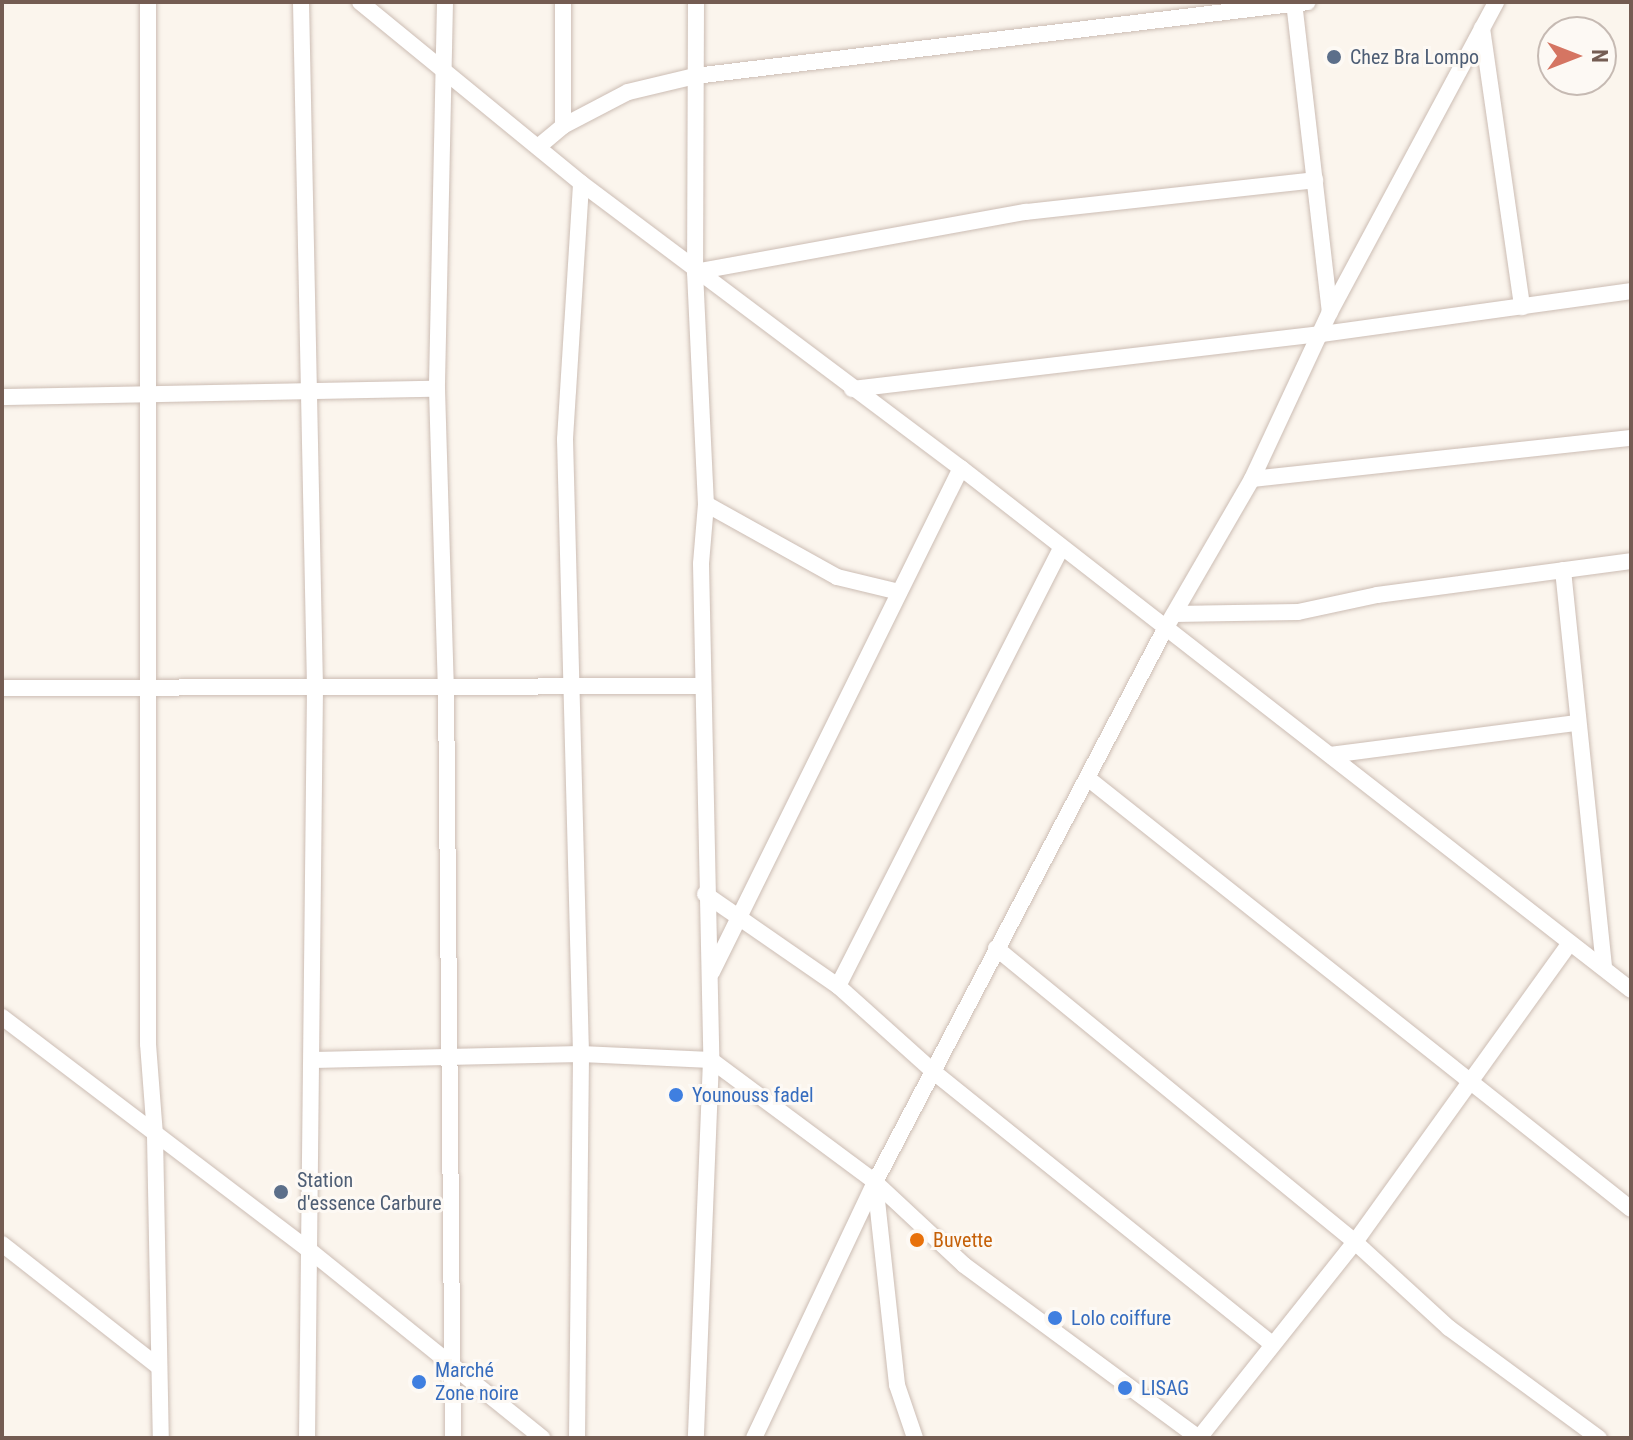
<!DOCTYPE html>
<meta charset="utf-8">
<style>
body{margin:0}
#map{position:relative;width:1633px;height:1440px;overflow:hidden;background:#fbf5ed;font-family:"Roboto Condensed",sans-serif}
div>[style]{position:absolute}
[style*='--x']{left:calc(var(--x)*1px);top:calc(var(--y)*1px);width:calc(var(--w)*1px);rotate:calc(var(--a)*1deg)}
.roads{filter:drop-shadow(0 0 2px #ccbdb4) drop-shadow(0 0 2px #ccbdb4)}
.minor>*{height:16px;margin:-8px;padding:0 8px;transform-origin:8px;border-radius:8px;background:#fff}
.dots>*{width:22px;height:22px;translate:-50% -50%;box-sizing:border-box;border:4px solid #fdf9f4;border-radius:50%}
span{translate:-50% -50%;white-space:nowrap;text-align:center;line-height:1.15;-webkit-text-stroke:6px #fdf9f4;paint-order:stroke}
.service-label{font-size:20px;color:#4e5e75}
.left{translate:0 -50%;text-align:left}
.shop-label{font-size:20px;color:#366cbe}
.food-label{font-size:20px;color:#c56008}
.frame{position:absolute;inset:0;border:4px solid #745c52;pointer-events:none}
.north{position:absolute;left:1537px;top:16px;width:80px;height:80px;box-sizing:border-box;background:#fdf9f4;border:2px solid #c6bab3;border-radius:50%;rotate:90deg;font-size:22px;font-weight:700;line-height:32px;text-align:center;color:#745c52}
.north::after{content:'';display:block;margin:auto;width:28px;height:36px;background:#d57562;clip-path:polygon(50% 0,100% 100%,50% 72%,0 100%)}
</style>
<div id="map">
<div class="roads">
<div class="minor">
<div style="--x:148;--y:2;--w:1042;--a:90"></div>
<div style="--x:148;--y:1044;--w:92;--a:85.6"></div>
<div style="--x:155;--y:1136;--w:302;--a:88.9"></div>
<div style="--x:301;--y:2;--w:686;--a:88.83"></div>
<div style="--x:315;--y:688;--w:750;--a:90.61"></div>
<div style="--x:360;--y:2;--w:286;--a:39.3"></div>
<div style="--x:581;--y:183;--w:475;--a:36.9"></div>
<div style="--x:961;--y:468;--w:849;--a:37.92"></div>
<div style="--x:445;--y:2;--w:387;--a:91.2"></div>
<div style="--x:437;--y:389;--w:297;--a:88.3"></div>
<div style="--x:446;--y:686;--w:752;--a:89.47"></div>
<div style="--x:696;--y:2;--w:270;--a:90.2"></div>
<div style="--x:695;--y:272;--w:232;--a:87.3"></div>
<div style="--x:706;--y:504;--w:60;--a:94.8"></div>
<div style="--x:701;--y:564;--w:496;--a:88.8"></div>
<div style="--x:711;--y:1060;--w:378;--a:92.3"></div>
<div style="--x:1294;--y:2;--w:312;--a:83.4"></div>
<div style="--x:1482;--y:28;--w:282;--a:81.8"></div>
<div style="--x:563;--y:126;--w:124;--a:-90"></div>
<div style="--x:538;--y:147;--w:33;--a:-40"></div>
<div style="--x:563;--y:126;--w:73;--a:-27.6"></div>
<div style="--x:628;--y:92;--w:69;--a:-13.4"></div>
<div style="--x:695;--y:76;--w:617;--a:-6.88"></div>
<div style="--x:695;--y:272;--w:336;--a:-10.3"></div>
<div style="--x:1026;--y:212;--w:291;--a:-6.3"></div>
<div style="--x:852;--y:389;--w:473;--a:-6.7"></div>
<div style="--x:1322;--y:334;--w:312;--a:-7.9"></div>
<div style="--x:2;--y:397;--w:435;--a:-1.1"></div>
<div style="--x:1252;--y:479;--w:381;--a:-6.2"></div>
<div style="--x:706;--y:504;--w:150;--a:29.1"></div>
<div style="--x:837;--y:577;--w:64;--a:13.6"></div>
<div style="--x:1563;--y:570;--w:400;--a:84.1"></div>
<div style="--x:1174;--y:614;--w:124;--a:-0.9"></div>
<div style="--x:1298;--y:612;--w:81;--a:-12.1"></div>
<div style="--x:1377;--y:595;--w:256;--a:-7.6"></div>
<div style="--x:2;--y:688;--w:700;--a:-0.16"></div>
<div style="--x:1330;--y:755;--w:247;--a:-7.4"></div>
<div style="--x:1090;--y:780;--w:690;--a:38.41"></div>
<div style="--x:705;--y:894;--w:162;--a:34.7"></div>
<div style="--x:838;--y:986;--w:130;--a:41.9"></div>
<div style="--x:935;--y:1073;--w:432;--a:38.8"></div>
<div style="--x:996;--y:948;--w:464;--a:39.3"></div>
<div style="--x:1355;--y:1242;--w:127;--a:42.5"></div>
<div style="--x:1449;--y:1328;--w:186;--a:36.3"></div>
<div style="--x:712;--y:972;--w:562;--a:-63.71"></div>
<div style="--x:838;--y:986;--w:492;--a:-63"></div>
<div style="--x:2;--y:1017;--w:384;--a:37.2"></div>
<div style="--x:308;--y:1249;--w:301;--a:38.9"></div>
<div style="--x:313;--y:1060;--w:268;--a:-1.3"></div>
<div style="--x:581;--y:1054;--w:130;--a:2.6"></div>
<div style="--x:711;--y:1060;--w:204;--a:36.6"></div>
<div style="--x:875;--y:1182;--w:204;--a:83.8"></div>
<div style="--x:897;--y:1385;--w:56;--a:71.2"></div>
<div style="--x:875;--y:1182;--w:122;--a:43"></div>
<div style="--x:964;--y:1265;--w:292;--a:36.4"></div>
<div style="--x:2;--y:1244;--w:199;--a:38.1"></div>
<div style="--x:577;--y:1438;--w:384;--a:-89.4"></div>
<div style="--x:581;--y:1054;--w:615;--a:-91.49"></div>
<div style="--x:565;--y:439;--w:256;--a:-86.4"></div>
<div style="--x:754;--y:1438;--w:283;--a:-64.7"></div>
<div style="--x:875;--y:1182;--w:624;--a:-62.33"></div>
<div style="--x:1165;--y:629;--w:173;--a:-59.9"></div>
<div style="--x:1252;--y:479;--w:184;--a:-65"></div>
<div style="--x:1330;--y:312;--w:352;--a:-61.8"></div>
<div style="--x:1199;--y:1438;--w:251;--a:-51.5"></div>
<div style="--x:1355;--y:1242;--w:368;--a:-54.3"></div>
</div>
</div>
<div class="dots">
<div style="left:1334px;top:57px;background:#5c6f8a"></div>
<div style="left:676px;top:1095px;background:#3f7fe0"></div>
<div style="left:281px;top:1192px;background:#5c6f8a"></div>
<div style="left:917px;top:1240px;background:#e8710a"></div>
<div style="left:1055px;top:1318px;background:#3f7fe0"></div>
<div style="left:419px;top:1382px;background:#3f7fe0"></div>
<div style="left:1125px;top:1388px;background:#3f7fe0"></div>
</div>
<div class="service-label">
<span class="left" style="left:1350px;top:57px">Chez Bra Lompo</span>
<span class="left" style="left:297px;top:1192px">Station<br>d'essence Carbure</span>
</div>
<div class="shop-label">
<span class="left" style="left:692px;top:1095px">Younouss fadel</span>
<span class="left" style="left:1071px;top:1318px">Lolo coiffure</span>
<span class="left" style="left:435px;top:1382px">Marché<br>Zone noire</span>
<span class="left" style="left:1141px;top:1388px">LISAG</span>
</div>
<div class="food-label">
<span class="left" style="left:933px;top:1240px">Buvette</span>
</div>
<div class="frame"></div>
<div class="north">N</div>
</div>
